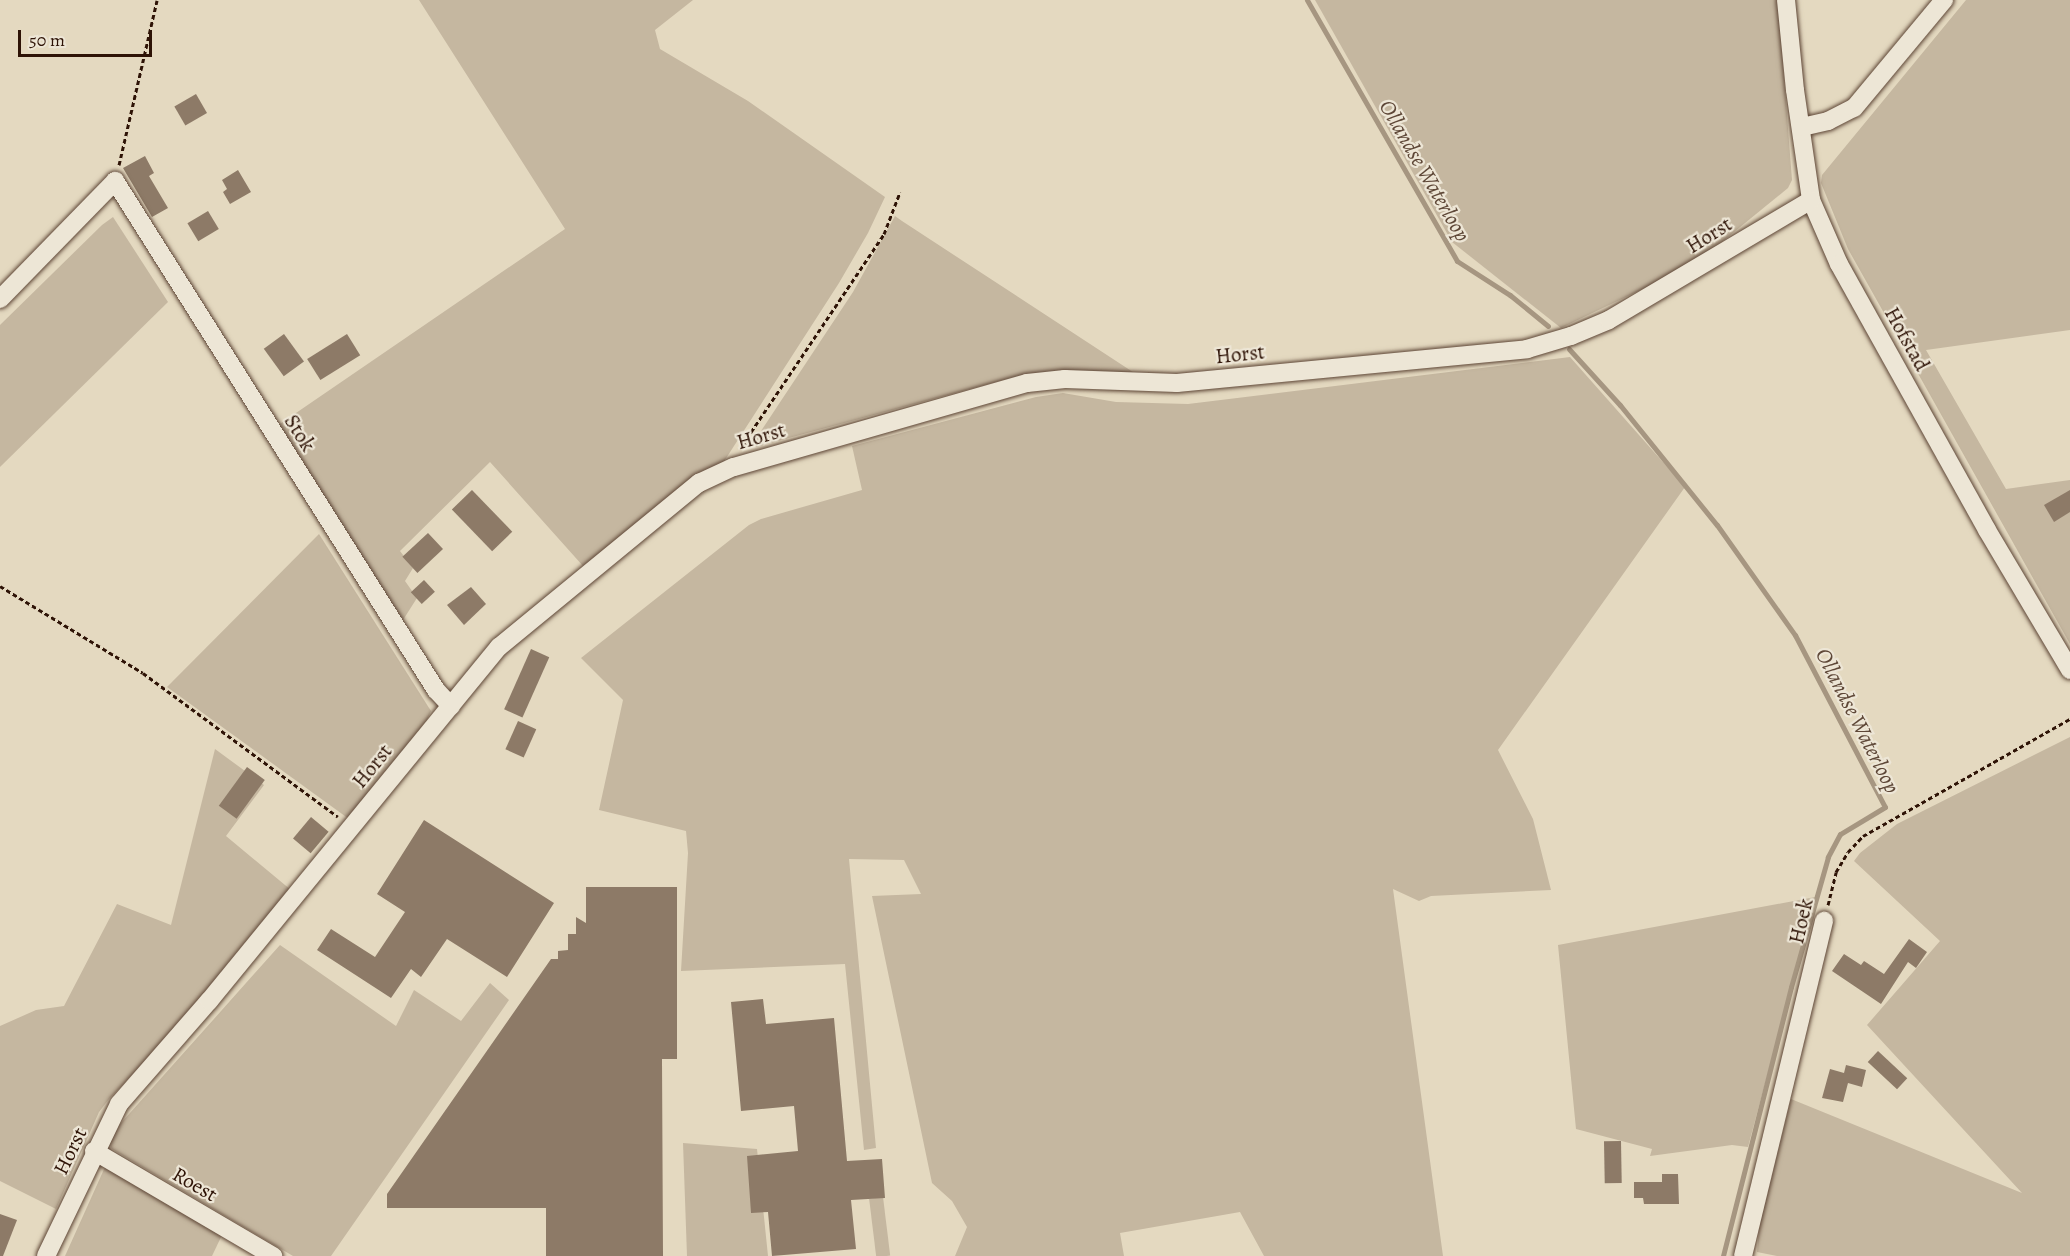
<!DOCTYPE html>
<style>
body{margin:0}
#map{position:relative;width:2070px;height:1256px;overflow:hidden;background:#e4d9c0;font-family:Alegreya,serif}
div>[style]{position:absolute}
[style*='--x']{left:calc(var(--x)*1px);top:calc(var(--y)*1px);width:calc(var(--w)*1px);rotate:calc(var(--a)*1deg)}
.green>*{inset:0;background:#c5b7a0;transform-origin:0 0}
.stream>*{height:5px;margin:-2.5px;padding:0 2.5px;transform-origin:2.5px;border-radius:2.5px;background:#a69681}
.building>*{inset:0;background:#8d7a67;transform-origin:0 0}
.path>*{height:3px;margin-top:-1.5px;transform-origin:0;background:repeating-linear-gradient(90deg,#2e1306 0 4.5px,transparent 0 7.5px)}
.roads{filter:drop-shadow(0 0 2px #5c4434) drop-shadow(0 0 2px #5c4434)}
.minor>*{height:18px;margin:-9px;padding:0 9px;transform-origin:9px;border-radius:9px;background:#ede6d6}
span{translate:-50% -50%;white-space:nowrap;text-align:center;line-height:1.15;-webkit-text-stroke:4.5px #ede6d6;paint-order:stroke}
.street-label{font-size:21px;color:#2e1306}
.water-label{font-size:22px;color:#5e4737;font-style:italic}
.scale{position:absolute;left:18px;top:30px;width:134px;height:27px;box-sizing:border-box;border:3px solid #2e1306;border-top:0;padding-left:8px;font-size:18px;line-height:21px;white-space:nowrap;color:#2e1306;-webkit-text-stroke:4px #ede6d6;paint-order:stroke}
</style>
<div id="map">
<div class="green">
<div style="clip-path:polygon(419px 0,693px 0,655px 30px,660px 49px,748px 101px,885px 197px,868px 233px,839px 283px,723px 463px,696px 478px,583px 566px,490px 462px,400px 551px,413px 568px,405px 581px,417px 598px,403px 620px,277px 426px,565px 229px)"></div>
<div style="clip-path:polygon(1315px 0,1778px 0,1792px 180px,1788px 188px,1723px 241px,1676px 273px,1561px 328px,1452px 242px)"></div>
<div style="clip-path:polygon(1966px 0,2070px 0,2070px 330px,1926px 350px,2006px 489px,2070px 480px,2070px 644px,1848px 249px,1821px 183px,1822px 175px)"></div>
<div style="clip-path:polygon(895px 216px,902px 221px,1139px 376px,1059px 371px,1014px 377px,756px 447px,755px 440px,853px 292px)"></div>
<div style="clip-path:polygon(113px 217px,168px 302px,0 467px,0 325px,102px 225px)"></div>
<div style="clip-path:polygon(1570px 357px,1685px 487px,1498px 750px,1533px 819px,1551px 890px,1431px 896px,1419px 901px,1393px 889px,1443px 1256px,1264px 1256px,1240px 1212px,1120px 1233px,1124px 1256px,955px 1256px,967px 1227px,952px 1201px,932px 1183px,872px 896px,921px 894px,904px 860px,849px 859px,876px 1148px,864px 1150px,845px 964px,681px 971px,688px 853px,686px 831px,599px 810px,623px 700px,581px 658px,749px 525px,761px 519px,862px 490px,852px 446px,1036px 397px,1063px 393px,1116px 402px,1188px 404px)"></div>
<div style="clip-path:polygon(319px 534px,431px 711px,426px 722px,349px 819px,167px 687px)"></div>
<div style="clip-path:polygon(2070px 737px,2070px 1256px,1777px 1256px,1757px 1252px,1759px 1228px,1791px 1099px,2022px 1193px,1867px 1025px,1940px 941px,1854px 861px,1860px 853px,1897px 824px)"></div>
<div style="clip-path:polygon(215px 749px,264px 785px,226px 836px,291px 890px,178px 1027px,109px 1099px,99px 1112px,56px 1209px,0 1181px,0 1026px,36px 1010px,64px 1006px,117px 904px,171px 925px)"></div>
<div style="clip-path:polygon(1815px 897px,1748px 1147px,1732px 1145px,1650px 1156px,1652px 1149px,1576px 1129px,1558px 945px)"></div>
<div style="clip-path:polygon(280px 945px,396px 1026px,414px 990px,461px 1021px,490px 983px,509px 1000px,331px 1256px,293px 1256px,112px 1149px,109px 1143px,113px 1132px)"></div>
<div style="clip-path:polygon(683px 1143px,757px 1149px,768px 1256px,687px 1256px)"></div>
<div style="clip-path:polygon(105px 1167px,222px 1235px,212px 1256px,65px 1256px)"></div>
<div style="left:883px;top:1197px;width:59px;height:14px;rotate:83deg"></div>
</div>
<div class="stream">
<div style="--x:1307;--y:0;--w:301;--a:60.1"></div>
<div style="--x:1457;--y:261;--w:63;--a:32.7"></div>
<div style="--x:1510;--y:295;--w:49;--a:39.2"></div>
<div style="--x:1569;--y:349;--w:76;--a:47.7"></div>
<div style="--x:1620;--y:405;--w:154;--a:51.1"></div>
<div style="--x:1717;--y:525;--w:135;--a:54.7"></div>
<div style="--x:1795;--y:635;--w:194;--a:62.4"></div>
<div style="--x:1885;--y:807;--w:52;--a:149"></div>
<div style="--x:1840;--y:834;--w:26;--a:118"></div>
<div style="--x:1828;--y:857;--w:135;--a:105.9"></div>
<div style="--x:1791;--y:987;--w:277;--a:104.2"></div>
</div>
<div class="building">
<div style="left:196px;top:94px;width:22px;height:25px;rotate:60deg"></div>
<div style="clip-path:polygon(145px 156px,154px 173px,149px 176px,168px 208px,152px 217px,123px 168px)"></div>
<div style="clip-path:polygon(238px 170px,251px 192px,230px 204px,223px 192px,227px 189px,222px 180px)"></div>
<div style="left:208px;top:211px;width:21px;height:24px;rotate:59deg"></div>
<div style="left:284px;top:334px;width:34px;height:25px;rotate:54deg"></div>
<div style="left:347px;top:334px;width:25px;height:47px;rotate:58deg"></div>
<div style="left:472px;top:490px;width:58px;height:28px;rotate:46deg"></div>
<div style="clip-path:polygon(2070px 490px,2070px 512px,2054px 522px,2044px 505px)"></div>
<div style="left:428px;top:533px;width:22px;height:35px;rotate:47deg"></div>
<div style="left:424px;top:580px;width:16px;height:18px;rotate:47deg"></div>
<div style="clip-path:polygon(471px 587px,486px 604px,464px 625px,447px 605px)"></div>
<div style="left:531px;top:649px;width:20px;height:66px;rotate:24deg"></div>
<div style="left:518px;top:721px;width:20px;height:31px;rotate:24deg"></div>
<div style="left:247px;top:767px;width:22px;height:48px;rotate:36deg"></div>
<div style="left:311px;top:817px;width:23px;height:28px;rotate:40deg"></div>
<div style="clip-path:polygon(424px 820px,554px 903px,507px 977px,447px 939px,421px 977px,411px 969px,391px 998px,317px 950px,331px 929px,375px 957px,405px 912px,377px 894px)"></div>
<div style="clip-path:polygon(586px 887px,677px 887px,677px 1059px,662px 1059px,663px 1256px,546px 1256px,546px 1208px,387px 1208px,387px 1194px,551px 959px,558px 959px,558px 951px,568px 950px,568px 934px,576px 934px,576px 917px,586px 923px)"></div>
<div style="clip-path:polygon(1909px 939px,1927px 952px,1916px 968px,1908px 962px,1881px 1004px,1832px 971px,1844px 954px,1861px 965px,1864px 961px,1884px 974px)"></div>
<div style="clip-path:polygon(763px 999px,766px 1024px,834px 1018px,847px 1161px,882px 1159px,885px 1198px,851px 1200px,856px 1249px,772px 1256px,768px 1212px,751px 1213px,747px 1156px,798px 1151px,794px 1106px,741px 1111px,731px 1002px)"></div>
<div style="left:1878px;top:1051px;width:40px;height:15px;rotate:43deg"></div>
<div style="clip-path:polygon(1846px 1065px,1866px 1070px,1862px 1087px,1848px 1083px,1843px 1102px,1822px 1098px,1830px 1069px,1844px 1073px)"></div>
<div style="left:1621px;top:1141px;width:42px;height:17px;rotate:89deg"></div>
<div style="clip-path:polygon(1662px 1174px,1678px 1174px,1679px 1204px,1644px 1204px,1643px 1198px,1634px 1198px,1634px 1182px,1662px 1182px)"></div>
<div style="clip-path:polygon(0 1214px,17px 1220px,3px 1256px,0 1256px)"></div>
</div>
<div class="path">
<div style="--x:119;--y:165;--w:169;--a:-77"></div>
<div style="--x:744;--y:447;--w:17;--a:-65"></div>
<div style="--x:751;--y:432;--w:239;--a:-56.1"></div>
<div style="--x:884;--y:234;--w:45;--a:-69.1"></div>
<div style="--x:0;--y:586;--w:167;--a:31.3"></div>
<div style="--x:143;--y:673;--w:242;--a:36.4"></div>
<div style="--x:1828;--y:905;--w:34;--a:-76"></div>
<div style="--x:1836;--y:872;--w:23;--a:-59"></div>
<div style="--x:1848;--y:852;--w:22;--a:-47"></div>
<div style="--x:1863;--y:836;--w:238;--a:-29.5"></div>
</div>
<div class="roads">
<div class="minor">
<div style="--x:1786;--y:0;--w:90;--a:84.3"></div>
<div style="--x:1795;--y:90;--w:111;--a:81.7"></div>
<div style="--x:1811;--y:200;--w:70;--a:66.4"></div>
<div style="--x:1839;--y:264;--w:304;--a:60.9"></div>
<div style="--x:1987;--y:530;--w:163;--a:59.3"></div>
<div style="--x:1802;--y:127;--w:27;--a:-13"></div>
<div style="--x:1828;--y:121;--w:29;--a:-27"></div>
<div style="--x:1854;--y:108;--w:141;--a:-50.2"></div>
<div style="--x:0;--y:299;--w:165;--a:-45.7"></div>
<div style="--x:115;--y:181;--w:602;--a:57.76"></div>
<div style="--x:436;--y:690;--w:22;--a:47"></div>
<div style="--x:94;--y:1151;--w:208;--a:30.4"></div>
<div style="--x:46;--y:1256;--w:169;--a:-64.3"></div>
<div style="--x:119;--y:1104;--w:137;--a:-48.9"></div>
<div style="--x:209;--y:1001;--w:458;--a:-50.7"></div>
<div style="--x:499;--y:647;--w:259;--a:-39.4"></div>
<div style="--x:699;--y:483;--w:38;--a:-25"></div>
<div style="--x:734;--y:467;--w:305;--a:-16"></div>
<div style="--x:1027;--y:383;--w:38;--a:-6"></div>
<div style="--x:1065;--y:379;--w:112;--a:2"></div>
<div style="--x:1177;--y:383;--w:352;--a:-5.5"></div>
<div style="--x:1527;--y:349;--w:46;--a:-16.5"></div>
<div style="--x:1571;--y:336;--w:41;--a:-22.8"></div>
<div style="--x:1609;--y:320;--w:235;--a:-30.7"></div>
<div style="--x:1743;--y:1256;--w:345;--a:-76.4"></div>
</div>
</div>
<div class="street-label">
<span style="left:1709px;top:235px;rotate:-32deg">Horst</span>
<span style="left:1907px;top:339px;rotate:61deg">Hofstad</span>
<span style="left:1240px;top:354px;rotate:-6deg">Horst</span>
<span style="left:300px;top:433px;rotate:58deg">Stok</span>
<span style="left:761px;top:436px;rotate:-16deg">Horst</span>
<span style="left:372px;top:766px;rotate:-51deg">Horst</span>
<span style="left:1801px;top:921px;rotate:-77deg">Hoek</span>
<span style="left:70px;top:1151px;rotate:-64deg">Horst</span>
<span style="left:195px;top:1184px;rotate:30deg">Roest</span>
</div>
<div class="water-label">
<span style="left:1424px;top:171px;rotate:60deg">Ollandse Waterloop</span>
<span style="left:1857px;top:721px;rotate:63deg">Ollandse Waterloop</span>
</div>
<div class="scale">50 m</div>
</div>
